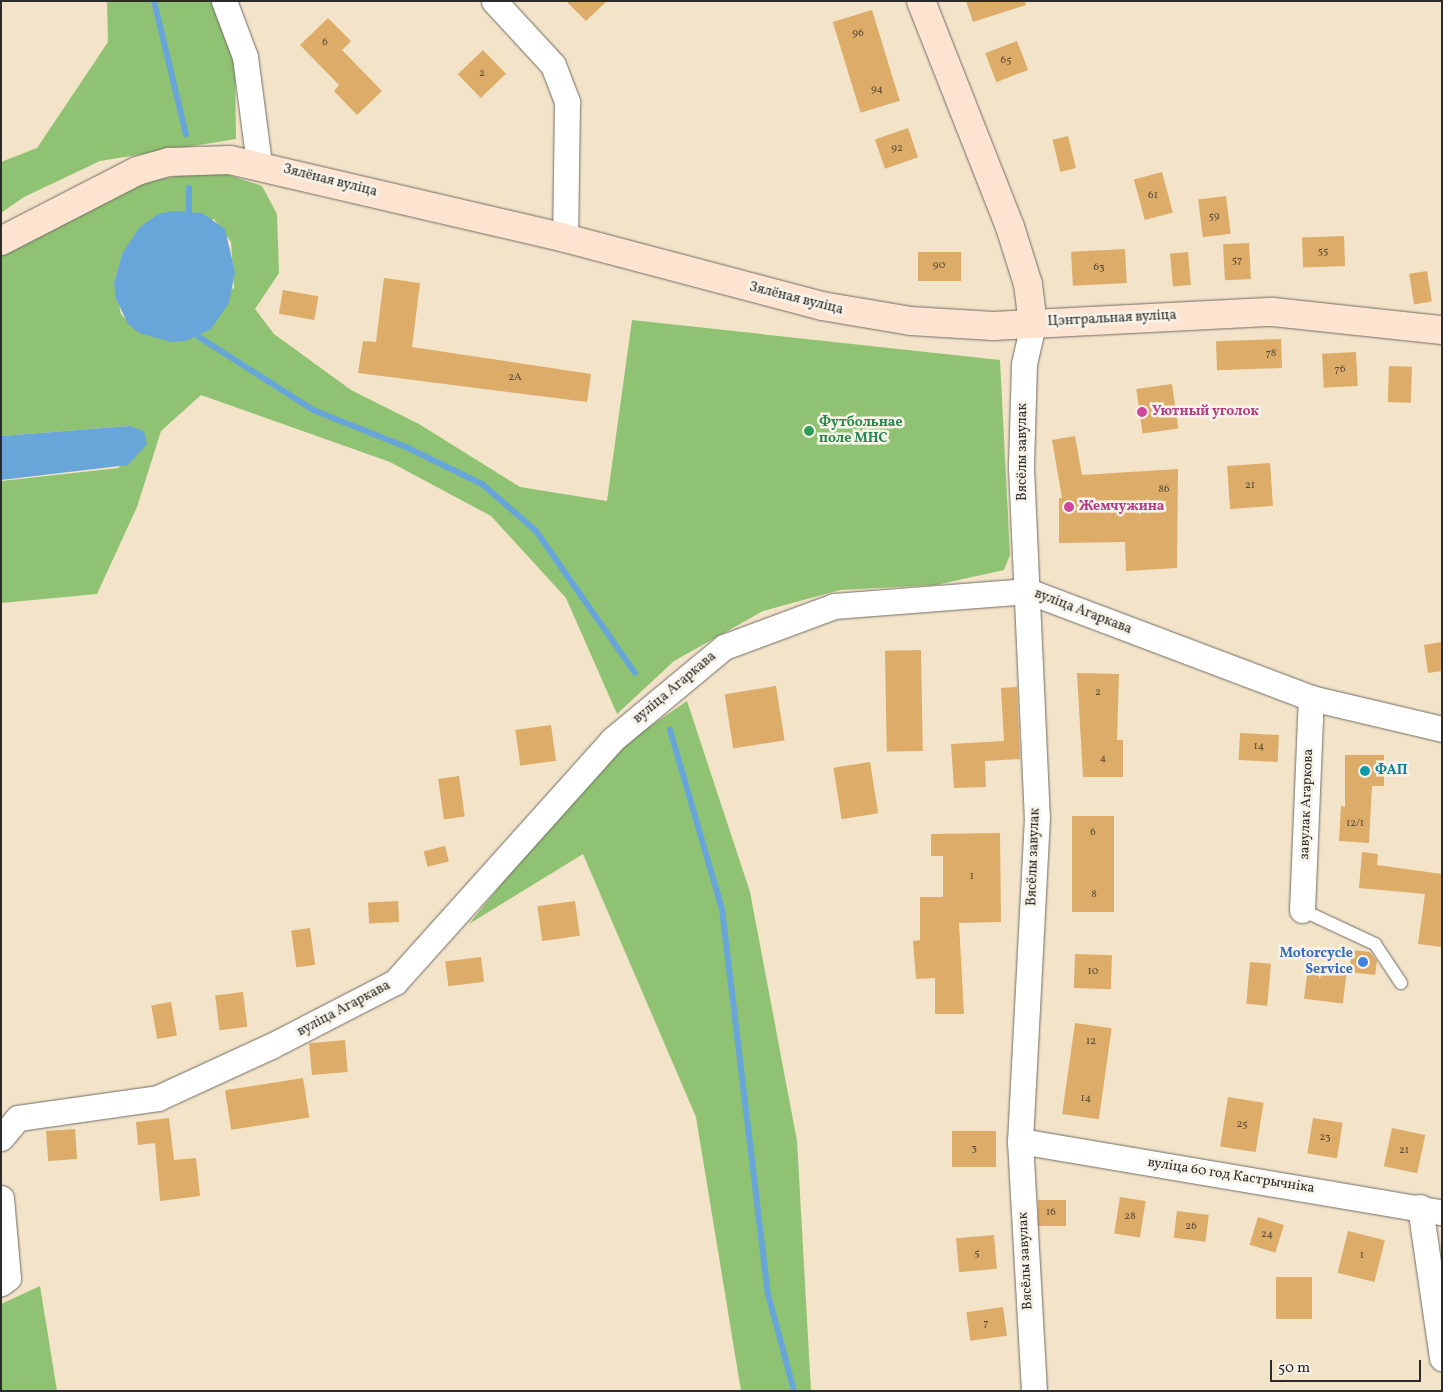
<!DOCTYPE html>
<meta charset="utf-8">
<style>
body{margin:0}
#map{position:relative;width:1443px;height:1392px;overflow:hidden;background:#f2e3c9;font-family:Vollkorn,serif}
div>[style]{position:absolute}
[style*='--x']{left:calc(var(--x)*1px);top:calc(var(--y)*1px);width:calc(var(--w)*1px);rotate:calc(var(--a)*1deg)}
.green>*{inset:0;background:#90c273}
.water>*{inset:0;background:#68a6da}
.stream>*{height:6px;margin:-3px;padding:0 3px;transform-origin:3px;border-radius:3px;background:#68a6da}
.building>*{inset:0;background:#dcac68;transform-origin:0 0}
.roads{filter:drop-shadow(0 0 1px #716b62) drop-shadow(0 0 1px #716b62)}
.lane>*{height:12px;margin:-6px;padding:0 6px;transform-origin:6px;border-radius:6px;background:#fff}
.street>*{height:25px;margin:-12.5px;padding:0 12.5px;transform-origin:12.5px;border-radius:12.5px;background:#fff}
.secondary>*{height:28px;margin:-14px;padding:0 14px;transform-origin:14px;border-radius:14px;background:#fde4d1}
.dots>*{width:14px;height:14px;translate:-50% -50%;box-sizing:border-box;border:2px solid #f7f3e8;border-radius:50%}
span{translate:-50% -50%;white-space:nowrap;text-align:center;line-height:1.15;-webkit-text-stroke:5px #f7f3e8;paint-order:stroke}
.number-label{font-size:11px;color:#574b3a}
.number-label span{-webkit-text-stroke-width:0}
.street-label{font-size:14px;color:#2b2b2b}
.hotel-label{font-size:14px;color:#b23c85;font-weight:700}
.left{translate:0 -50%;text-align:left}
.leisure-label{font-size:14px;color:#27864d;font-weight:700}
.culture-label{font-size:14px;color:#0d838f;font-weight:700}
.shop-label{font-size:14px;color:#366cbe;font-weight:700}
.right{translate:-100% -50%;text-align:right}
.frame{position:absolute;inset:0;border:2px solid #2b2b2b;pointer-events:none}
.scale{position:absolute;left:1270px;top:1360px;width:151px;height:22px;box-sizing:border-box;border:2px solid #2b2b2b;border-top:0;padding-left:6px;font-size:15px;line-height:18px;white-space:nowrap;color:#2b2b2b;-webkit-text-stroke:4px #f7f3e8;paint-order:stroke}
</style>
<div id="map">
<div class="green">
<div style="clip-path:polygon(107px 1px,214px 1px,235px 66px,236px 139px,100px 161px,24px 197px,1px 213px,1px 162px,37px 148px,108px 42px)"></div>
<div style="clip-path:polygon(evenodd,214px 170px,262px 186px,277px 214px,279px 273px,255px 309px,274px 334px,351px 390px,419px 424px,520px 487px,607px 501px,632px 320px,1000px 360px,1010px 555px,1004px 570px,936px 585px,840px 590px,763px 611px,674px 661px,617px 714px,566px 598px,491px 516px,390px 462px,201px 395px,161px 431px,137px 507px,97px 594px,1px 603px,1px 481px,119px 468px,130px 426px,1px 436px,1px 252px,143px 182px,214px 170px,214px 219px,231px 242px,234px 288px,139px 333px,121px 314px,114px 283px,122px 254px,214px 219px)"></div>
<div style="clip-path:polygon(687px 701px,750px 892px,797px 1141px,811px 1391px,741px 1391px,696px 1117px,583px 854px,469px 924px,554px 820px,630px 740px)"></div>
<div style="clip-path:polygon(40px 1286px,57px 1391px,1px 1391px,1px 1304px)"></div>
</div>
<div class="water">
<div style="clip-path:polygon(174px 211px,202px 213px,225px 229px,235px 272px,229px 303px,211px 329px,186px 341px,171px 342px,139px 333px,128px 324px,116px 299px,114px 283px,122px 254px,139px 228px,158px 214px)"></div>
<div style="clip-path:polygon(130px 426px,144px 431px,147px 444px,128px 465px,1px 480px,1px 436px)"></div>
</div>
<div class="stream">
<div style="--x:154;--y:1;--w:137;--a:76.5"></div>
<div style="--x:189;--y:211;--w:23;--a:-90"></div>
<div style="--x:199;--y:337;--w:135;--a:32.6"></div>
<div style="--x:313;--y:410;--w:100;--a:21.7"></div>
<div style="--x:406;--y:447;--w:85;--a:26"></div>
<div style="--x:482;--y:484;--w:72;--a:41"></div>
<div style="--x:536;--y:531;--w:173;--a:55.1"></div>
<div style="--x:670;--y:730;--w:186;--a:73.8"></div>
<div style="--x:722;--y:909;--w:388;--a:83.2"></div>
<div style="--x:768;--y:1294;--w:100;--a:75"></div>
</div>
<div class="building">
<div style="clip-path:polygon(566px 1px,607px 1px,586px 21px)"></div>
<div style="clip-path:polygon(966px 1px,1025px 1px,1026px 5px,973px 22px)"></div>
<div style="left:872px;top:10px;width:95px;height:41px;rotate:73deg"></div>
<div style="clip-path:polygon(328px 18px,351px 41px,342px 50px,382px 91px,357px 115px,334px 91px,339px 85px,300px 45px)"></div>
<div style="left:1017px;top:41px;width:31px;height:34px;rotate:69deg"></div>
<div style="left:483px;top:50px;width:33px;height:35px;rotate:46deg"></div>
<div style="left:908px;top:128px;width:31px;height:35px;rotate:71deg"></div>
<div style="left:1068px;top:136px;width:33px;height:16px;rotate:76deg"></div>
<div style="left:1162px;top:172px;width:42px;height:29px;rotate:75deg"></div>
<div style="left:1226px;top:196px;width:38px;height:28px;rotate:83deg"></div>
<div style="left:1344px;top:236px;width:30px;height:42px;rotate:88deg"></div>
<div style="left:1249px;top:243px;width:36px;height:26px;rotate:87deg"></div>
<div style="left:1125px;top:249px;width:34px;height:54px;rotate:87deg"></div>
<div style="left:918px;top:252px;width:43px;height:29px"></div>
<div style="left:1188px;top:252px;width:33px;height:18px;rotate:85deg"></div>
<div style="left:1427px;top:271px;width:31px;height:18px;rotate:81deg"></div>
<div style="clip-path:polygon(384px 278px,420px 283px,412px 347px,591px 374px,587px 402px,358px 373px,363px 341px,376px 342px)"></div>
<div style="left:283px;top:290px;width:36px;height:24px;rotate:10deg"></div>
<div style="left:1281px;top:339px;width:29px;height:65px;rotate:88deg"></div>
<div style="left:1356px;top:352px;width:34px;height:34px;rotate:87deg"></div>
<div style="left:1389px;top:366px;width:23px;height:36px;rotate:2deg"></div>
<div style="left:1172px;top:384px;width:45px;height:36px;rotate:82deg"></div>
<div style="clip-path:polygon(1075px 436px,1082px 475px,1178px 469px,1177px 568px,1126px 571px,1125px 542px,1059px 543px,1059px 498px,1062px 498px,1052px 440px)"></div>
<div style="left:1270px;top:463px;width:43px;height:43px;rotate:86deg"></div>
<div style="clip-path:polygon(1442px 642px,1442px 671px,1428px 673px,1424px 645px)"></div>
<div style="left:921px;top:650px;width:101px;height:36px;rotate:89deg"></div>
<div style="clip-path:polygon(1077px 673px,1119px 674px,1117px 740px,1123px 740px,1123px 777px,1083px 777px)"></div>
<div style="left:776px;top:686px;width:55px;height:52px;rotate:81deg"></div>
<div style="clip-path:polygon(1017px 687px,1020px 759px,985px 761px,986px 787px,954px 788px,951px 744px,1004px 741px,1001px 688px)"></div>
<div style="left:551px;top:725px;width:36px;height:36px;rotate:82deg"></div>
<div style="left:1240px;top:733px;width:39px;height:27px;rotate:3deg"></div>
<div style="clip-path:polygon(1345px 755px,1384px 755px,1384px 786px,1372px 786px,1369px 843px,1339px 841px,1341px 806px,1345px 807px)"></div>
<div style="left:870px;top:762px;width:52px;height:37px;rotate:81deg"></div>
<div style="left:459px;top:776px;width:41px;height:21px;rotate:82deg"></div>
<div style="left:1072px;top:816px;width:42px;height:96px"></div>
<div style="clip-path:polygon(1000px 833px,1001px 922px,959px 923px,964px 1014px,935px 1014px,935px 978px,916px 979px,913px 941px,920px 940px,920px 897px,943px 897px,943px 856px,931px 856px,931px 834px)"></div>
<div style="left:445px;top:846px;width:16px;height:22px;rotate:76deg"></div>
<div style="clip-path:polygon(1362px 852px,1378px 854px,1377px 865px,1442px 874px,1442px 947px,1418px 944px,1425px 894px,1359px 888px)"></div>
<div style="left:398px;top:901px;width:21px;height:30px;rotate:87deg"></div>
<div style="left:575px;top:901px;width:35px;height:38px;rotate:82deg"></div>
<div style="left:310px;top:928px;width:37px;height:19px;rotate:82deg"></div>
<div style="clip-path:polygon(1351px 950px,1370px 952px,1377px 961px,1375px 975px,1350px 972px)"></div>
<div style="left:1075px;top:954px;width:37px;height:34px;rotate:2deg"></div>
<div style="left:481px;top:957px;width:25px;height:36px;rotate:83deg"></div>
<div style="left:1250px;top:962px;width:21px;height:42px;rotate:5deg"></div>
<div style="left:1308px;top:967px;width:39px;height:32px;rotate:7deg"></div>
<div style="left:243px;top:992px;width:35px;height:28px;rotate:83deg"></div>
<div style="left:171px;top:1002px;width:34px;height:20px;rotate:80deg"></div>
<div style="left:1075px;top:1023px;width:37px;height:92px;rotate:8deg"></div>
<div style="left:345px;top:1040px;width:32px;height:36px;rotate:85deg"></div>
<div style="left:303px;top:1078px;width:40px;height:79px;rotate:81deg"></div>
<div style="left:1228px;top:1097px;width:36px;height:50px;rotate:9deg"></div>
<div style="clip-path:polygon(169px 1118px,174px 1160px,196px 1158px,200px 1196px,160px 1201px,155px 1143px,138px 1145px,136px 1122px)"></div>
<div style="left:1313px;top:1118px;width:30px;height:36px;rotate:9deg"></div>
<div style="left:1392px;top:1128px;width:34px;height:39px;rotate:12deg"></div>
<div style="left:75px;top:1129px;width:30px;height:29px;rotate:86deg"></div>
<div style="left:952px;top:1131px;width:44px;height:36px"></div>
<div style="left:1120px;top:1197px;width:26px;height:37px;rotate:9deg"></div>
<div style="left:1038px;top:1200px;width:28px;height:26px"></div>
<div style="left:1177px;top:1211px;width:32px;height:27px;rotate:7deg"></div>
<div style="left:1258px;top:1217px;width:27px;height:29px;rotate:17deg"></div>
<div style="left:1348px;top:1231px;width:38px;height:43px;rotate:14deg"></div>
<div style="left:994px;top:1235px;width:34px;height:38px;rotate:85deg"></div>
<div style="left:1276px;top:1277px;width:36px;height:42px"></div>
<div style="left:1003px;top:1307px;width:29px;height:37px;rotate:82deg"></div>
</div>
<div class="roads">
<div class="lane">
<div style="--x:1302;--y:910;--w:81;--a:25"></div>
<div style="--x:1375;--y:944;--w:47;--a:56.3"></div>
</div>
<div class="street">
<div style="--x:224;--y:1;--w:60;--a:69.4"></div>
<div style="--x:245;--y:57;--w:108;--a:82.5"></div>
<div style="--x:494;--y:1;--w:87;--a:47.3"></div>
<div style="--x:553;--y:65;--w:40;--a:69"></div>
<div style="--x:567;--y:102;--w:136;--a:90.8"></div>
<div style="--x:1033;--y:324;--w:41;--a:102.7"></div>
<div style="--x:1024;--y:364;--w:104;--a:91.7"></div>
<div style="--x:1021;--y:468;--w:349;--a:87.4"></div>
<div style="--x:1037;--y:817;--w:324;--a:93"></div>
<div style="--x:1020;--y:1141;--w:250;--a:86.8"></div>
<div style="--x:1302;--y:910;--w:212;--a:-87.6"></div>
<div style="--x:1;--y:1138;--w:26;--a:-50"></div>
<div style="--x:18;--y:1118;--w:141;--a:-8.1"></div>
<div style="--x:158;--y:1098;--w:124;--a:-24.7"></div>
<div style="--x:271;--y:1046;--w:140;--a:-27.3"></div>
<div style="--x:395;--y:982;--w:325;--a:-48.1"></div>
<div style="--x:612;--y:740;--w:146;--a:-39.7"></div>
<div style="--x:724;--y:647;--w:117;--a:-20.4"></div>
<div style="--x:834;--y:606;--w:195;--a:-4.4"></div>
<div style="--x:1028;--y:591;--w:303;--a:20.7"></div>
<div style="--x:1311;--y:698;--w:135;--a:13.3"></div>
<div style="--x:1020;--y:1141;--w:428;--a:9.6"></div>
<div style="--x:1;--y:1198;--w:80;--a:85"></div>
<div style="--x:8;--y:1278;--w:9;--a:144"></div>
<div style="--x:1420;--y:1207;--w:153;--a:81.7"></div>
</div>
<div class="secondary">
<div style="--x:921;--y:1;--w:243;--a:68.5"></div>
<div style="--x:1010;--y:227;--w:60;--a:72.5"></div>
<div style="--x:1028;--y:284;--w:40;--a:82.9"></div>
<div style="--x:1;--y:241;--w:153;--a:-27.2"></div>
<div style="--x:137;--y:171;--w:33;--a:-16"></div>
<div style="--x:169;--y:162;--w:61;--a:-1.9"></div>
<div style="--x:230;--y:160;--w:344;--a:13.1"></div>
<div style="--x:565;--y:238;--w:266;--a:14.8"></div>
<div style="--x:822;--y:306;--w:90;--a:9.6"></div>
<div style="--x:911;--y:321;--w:82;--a:3.5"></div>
<div style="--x:993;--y:326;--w:280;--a:-2.9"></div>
<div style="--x:1273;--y:312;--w:170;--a:6.1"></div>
</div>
</div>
<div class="dots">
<div style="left:1142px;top:412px;background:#d1479c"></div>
<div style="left:809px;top:431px;background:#2e9e5b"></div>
<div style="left:1069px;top:507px;background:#d1479c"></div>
<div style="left:1365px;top:771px;background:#0f9aa8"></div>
<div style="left:1363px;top:962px;background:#3f7fe0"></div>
</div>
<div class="number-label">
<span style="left:858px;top:34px">96</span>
<span style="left:325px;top:43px">6</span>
<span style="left:1006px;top:61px">65</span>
<span style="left:482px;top:74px">2</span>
<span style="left:877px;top:90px">94</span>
<span style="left:897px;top:149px">92</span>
<span style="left:1153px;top:196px">61</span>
<span style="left:1214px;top:217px">59</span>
<span style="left:1323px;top:252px">55</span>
<span style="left:1237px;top:261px">57</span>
<span style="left:939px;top:266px">90</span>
<span style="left:1099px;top:268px">63</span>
<span style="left:1271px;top:354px">78</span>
<span style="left:1340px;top:370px">76</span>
<span style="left:515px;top:378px">2А</span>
<span style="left:1250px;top:486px">21</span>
<span style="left:1164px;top:490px">86</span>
<span style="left:1098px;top:693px">2</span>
<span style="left:1259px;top:747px">14</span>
<span style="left:1103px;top:759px">4</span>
<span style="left:1355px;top:824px">12/1</span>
<span style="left:1093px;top:833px">6</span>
<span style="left:972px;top:877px">1</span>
<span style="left:1094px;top:895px">8</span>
<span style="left:1093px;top:972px">10</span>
<span style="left:1091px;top:1042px">12</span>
<span style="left:1086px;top:1099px">14</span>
<span style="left:1242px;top:1125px">25</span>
<span style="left:1325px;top:1138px">23</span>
<span style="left:974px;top:1149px">3</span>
<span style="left:1404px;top:1151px">21</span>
<span style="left:1051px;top:1213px">16</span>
<span style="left:1130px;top:1217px">28</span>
<span style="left:1191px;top:1227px">26</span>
<span style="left:1267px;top:1235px">24</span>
<span style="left:977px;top:1254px">5</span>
<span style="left:1362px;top:1256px">1</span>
<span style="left:986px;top:1324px">7</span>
</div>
<div class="street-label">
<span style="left:330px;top:181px;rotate:14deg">Зялёная вуліца</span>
<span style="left:796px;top:299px;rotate:14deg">Зялёная вуліца</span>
<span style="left:1112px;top:319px;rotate:-3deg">Цэнтральная вуліца</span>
<span style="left:1023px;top:452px;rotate:-90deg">Вясёлы завулак</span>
<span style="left:1083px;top:612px;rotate:21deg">вуліца Агаркава</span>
<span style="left:675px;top:688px;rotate:-40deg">вуліца Агаркава</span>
<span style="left:1307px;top:804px;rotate:-88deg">завулак Агаркова</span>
<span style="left:1034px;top:857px;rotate:-88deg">Вясёлы завулак</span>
<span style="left:344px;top:1009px;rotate:-28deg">вуліца Агаркава</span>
<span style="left:1231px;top:1176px;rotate:9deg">вуліца 60 год Кастрычніка</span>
<span style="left:1026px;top:1261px;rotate:-93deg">Вясёлы завулак</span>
</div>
<div class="hotel-label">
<span class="left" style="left:1152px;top:412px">Уютный уголок</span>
<span class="left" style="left:1079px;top:507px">Жемчужина</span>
</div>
<div class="leisure-label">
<span class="left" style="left:819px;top:431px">Футбольнае<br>поле МНС</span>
</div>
<div class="culture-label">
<span class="left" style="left:1375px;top:771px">ФАП</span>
</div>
<div class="shop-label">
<span class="right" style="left:1353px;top:962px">Motorcycle<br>Service</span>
</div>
<div class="frame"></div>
<div class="scale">50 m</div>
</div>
